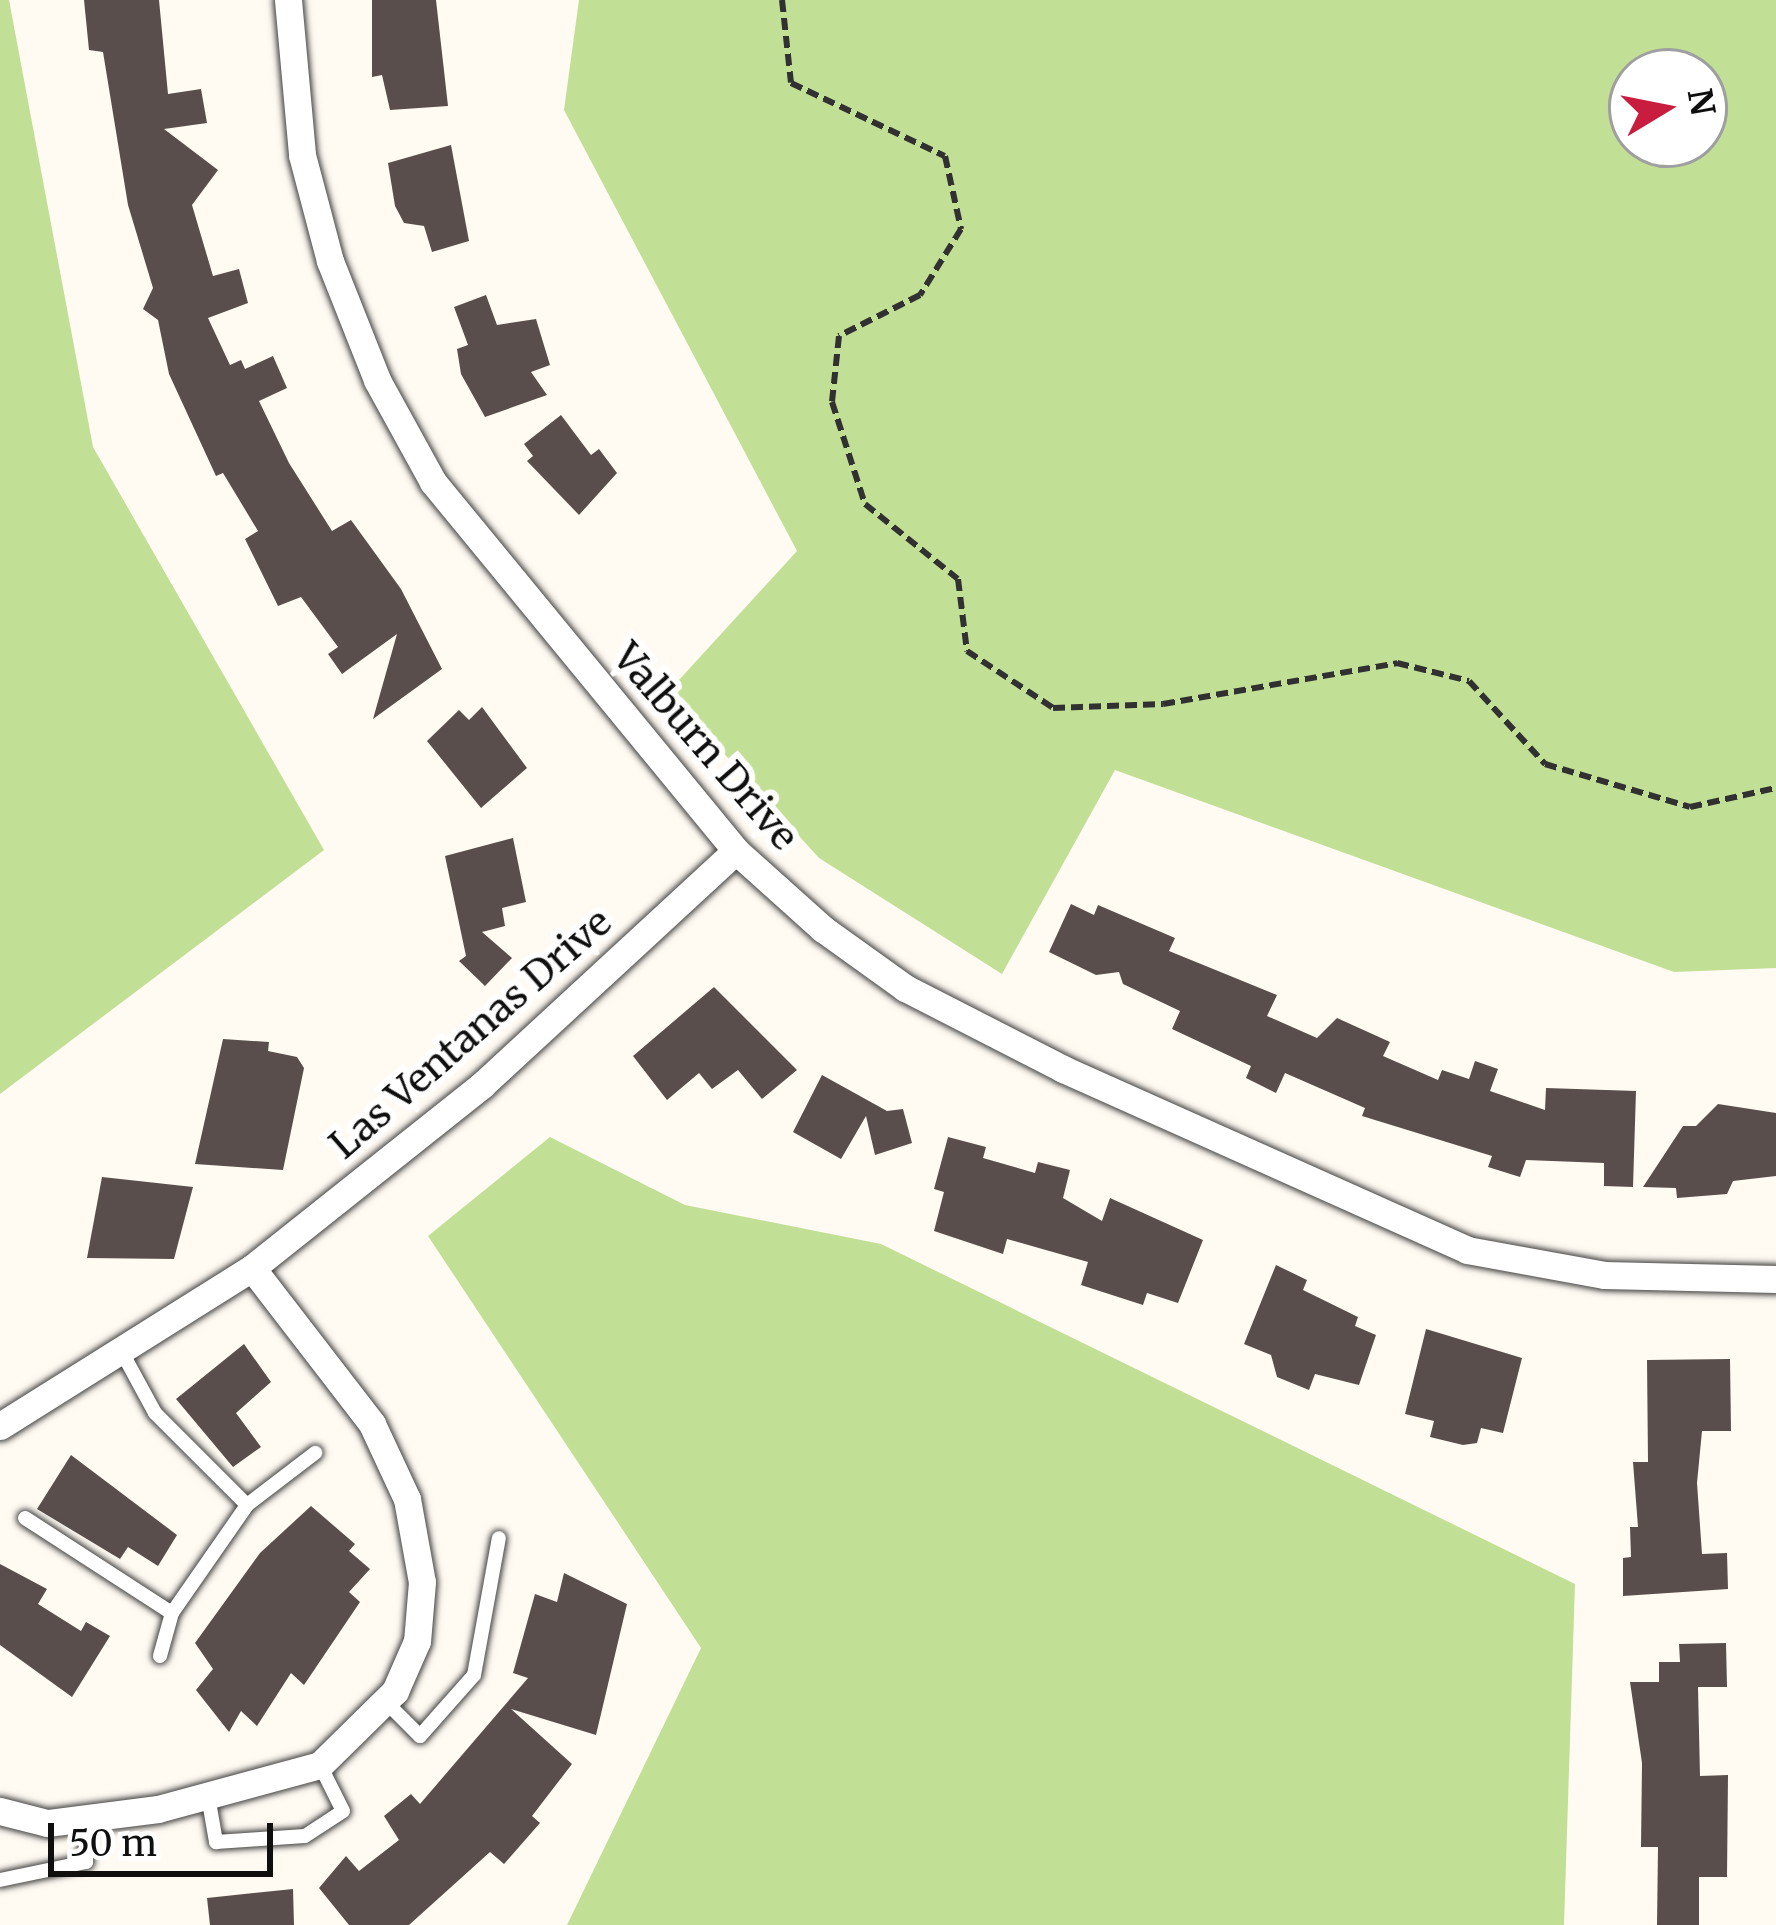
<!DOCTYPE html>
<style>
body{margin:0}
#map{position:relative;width:1776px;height:1925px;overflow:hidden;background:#fffaf2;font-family:Merriweather,serif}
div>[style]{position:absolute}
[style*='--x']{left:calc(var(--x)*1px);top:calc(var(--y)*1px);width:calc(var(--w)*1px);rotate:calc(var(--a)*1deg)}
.forest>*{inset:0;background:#c2df96}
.building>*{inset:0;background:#594e4b}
.path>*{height:6px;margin-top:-3px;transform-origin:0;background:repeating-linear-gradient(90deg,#313131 0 12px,transparent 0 18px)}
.roads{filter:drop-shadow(0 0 3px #424242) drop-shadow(0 0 3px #424242)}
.lane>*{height:14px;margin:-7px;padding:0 7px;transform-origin:7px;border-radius:7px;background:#fff}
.street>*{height:27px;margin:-13.5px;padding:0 13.5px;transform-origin:13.5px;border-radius:13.5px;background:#fff}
span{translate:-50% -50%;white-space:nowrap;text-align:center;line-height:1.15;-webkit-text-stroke:12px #fff;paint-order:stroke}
.street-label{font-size:39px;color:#0f0f0f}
.north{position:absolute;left:1608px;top:48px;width:120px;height:120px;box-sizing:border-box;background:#fff;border:3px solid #9f9f9f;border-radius:50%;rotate:80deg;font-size:33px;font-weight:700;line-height:48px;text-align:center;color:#0f0f0f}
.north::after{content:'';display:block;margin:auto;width:42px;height:54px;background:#c91d40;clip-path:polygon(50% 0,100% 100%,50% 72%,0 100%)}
.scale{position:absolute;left:48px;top:1823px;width:225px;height:54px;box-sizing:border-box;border:6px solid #0f0f0f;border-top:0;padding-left:15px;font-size:36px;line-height:42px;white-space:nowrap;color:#0f0f0f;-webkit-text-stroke:9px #fff;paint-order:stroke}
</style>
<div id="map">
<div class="forest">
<div style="clip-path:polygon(0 0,9px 0,93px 447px,324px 850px,0 1094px)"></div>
<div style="clip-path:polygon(evenodd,579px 0,1776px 0,1776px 968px,1674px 972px,1115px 770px,1002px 974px,819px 858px,668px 692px,797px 551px,564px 110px,579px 0,1704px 72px,1704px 144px,1632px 144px,1632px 72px,1704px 72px)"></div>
<div style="clip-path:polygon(550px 1137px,685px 1205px,881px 1244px,1575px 1584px,1564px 1925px,567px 1925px,701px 1648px,428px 1236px)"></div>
</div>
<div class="building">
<div style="clip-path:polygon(84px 0,159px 0,168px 94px,201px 89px,207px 123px,164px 129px,218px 170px,192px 205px,213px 276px,239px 269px,248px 303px,208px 318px,230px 365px,241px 360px,245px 369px,273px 356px,287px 388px,259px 401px,289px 463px,332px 531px,351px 520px,401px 589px,442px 669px,373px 719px,397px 634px,342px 674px,328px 654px,338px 647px,301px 597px,278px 606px,245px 539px,258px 531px,223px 473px,216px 476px,169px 374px,158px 320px,143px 309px,153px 288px,128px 205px,103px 52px,89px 50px)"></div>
<div style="clip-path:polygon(372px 0,436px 0,448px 106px,390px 110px,382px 75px,372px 77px)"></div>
<div style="clip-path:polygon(451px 145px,469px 241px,432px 252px,424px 226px,404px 223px,395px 206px,388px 163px)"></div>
<div style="clip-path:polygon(486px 295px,497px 325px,536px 319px,550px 365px,531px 372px,547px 395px,485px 417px,461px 374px,457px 349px,468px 345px,454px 307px)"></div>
<div style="clip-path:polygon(561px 415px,591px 455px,599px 449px,617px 473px,579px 515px,527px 461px,533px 456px,524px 444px)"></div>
<div style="clip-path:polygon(482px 707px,527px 768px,481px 808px,427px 741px,459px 710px,469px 720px)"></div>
<div style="clip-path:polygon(513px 838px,526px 902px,502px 908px,505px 926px,482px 932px,512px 958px,485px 986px,459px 961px,466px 956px,445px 856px)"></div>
<div style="clip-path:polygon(1071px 904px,1094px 915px,1098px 905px,1175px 938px,1169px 951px,1277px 995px,1267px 1016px,1317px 1038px,1337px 1018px,1390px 1042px,1383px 1056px,1438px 1080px,1442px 1070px,1469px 1079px,1475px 1061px,1498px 1069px,1490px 1091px,1545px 1110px,1546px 1088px,1636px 1091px,1633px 1187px,1604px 1186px,1604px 1163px,1526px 1160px,1520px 1177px,1488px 1167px,1492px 1156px,1362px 1116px,1365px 1108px,1285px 1073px,1276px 1093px,1246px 1078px,1251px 1066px,1172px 1029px,1180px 1011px,1123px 984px,1119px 972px,1096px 975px,1049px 952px)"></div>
<div style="clip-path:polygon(714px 987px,797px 1070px,762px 1099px,738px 1070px,712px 1089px,699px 1073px,667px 1100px,633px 1056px)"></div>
<div style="clip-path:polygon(223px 1039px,269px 1042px,268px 1051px,297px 1057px,304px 1068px,283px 1170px,195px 1164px)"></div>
<div style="clip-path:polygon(822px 1075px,887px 1111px,903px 1109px,912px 1143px,875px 1155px,866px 1116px,841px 1159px,793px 1132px)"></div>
<div style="clip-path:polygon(1718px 1104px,1776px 1113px,1776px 1176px,1733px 1181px,1727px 1194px,1677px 1198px,1676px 1188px,1643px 1187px,1683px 1126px,1696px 1126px)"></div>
<div style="clip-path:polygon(948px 1137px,986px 1147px,983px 1158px,1035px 1173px,1038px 1162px,1070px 1170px,1063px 1198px,1102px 1221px,1110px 1198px,1203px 1240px,1178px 1303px,1147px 1293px,1143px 1305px,1081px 1285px,1088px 1262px,1007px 1239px,1003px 1254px,934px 1231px,944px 1192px,934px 1189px)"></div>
<div style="clip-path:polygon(102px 1177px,193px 1187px,174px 1259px,87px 1258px)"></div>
<div style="clip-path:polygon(1276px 1265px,1307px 1280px,1303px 1290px,1358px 1317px,1355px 1326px,1376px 1335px,1359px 1385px,1315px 1374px,1309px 1390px,1277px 1377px,1271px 1355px,1244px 1344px)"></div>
<div style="clip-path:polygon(1426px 1329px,1522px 1358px,1503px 1433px,1481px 1428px,1477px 1443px,1463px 1445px,1430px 1437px,1434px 1421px,1405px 1414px)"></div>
<div style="clip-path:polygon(244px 1344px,271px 1382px,236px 1413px,261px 1447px,233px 1467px,176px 1399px)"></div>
<div style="clip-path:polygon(1730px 1359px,1731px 1431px,1702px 1431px,1697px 1483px,1702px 1554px,1727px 1553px,1728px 1589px,1623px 1596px,1623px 1558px,1631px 1557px,1630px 1527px,1638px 1527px,1633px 1462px,1648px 1462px,1647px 1360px)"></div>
<div style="clip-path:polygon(71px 1455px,177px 1535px,158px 1566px,128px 1547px,120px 1559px,37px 1509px)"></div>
<div style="clip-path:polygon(311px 1506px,355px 1544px,349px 1551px,370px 1569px,349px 1592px,360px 1602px,304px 1685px,291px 1673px,257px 1726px,241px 1711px,229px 1732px,196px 1690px,213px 1669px,195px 1643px,260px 1553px)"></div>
<div style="clip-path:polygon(0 1564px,47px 1589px,38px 1604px,81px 1631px,86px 1622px,110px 1636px,72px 1697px,0 1645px)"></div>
<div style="clip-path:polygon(564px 1573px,627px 1604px,596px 1735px,511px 1709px,572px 1764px,532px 1816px,540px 1823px,504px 1864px,490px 1852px,409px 1925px,349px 1925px,319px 1888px,346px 1856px,359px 1871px,399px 1840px,384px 1816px,411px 1794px,420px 1804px,528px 1678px,513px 1673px,535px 1594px,557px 1602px)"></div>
<div style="clip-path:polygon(1726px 1643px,1727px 1687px,1698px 1687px,1700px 1776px,1728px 1775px,1727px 1877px,1699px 1877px,1699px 1925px,1657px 1925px,1658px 1847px,1641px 1847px,1642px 1763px,1630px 1682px,1659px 1682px,1659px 1662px,1680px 1662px,1679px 1644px)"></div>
<div style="clip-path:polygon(293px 1889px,294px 1925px,210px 1925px,207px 1898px)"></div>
</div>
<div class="path">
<div style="--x:782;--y:0;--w:83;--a:83.8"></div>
<div style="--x:791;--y:83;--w:170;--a:25.4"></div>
<div style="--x:945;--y:156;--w:75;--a:77.6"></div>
<div style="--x:961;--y:229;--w:78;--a:121.8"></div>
<div style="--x:920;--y:295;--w:91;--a:153.2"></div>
<div style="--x:839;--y:336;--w:66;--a:96.1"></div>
<div style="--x:832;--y:402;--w:107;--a:72.1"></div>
<div style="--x:865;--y:504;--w:119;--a:38.9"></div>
<div style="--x:958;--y:579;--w:73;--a:82.9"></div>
<div style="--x:967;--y:651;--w:103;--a:33.5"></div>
<div style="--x:1053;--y:708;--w:110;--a:-2.1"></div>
<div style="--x:1163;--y:704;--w:238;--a:-9.9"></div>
<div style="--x:1397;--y:663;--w:74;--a:14"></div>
<div style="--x:1469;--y:681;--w:113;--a:47.5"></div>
<div style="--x:1545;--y:764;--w:151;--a:16.5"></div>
<div style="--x:1690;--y:807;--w:88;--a:-12.5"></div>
</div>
<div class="roads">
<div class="lane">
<div style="--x:123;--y:1354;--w:67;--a:61.5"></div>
<div style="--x:155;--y:1413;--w:130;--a:45"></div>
<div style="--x:25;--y:1518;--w:175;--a:32.9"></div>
<div style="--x:160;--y:1656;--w:45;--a:-74.4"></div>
<div style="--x:172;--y:1613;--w:131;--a:-55.2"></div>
<div style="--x:247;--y:1505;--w:86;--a:-37.4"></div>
<div style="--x:386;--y:1702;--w:48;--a:45"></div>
<div style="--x:420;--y:1736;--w:81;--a:-48.5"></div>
<div style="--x:474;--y:1675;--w:139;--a:-79.7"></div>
<div style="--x:208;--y:1796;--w:47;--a:80.1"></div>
<div style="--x:216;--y:1842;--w:89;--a:-3.9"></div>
<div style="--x:305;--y:1836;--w:45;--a:-33.3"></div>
<div style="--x:343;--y:1811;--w:51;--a:-116.6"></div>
<div style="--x:0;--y:1880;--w:88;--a:-11.8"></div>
<div style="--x:86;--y:1862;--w:44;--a:-90"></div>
</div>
<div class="street">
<div style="--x:288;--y:0;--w:156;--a:84.8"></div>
<div style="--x:302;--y:155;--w:110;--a:75.2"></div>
<div style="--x:330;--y:261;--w:128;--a:68.4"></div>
<div style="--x:377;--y:380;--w:116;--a:61.2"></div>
<div style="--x:433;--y:482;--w:477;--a:50.6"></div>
<div style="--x:736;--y:851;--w:117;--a:41.9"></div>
<div style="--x:823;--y:929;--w:101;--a:35.7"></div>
<div style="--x:905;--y:988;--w:178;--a:27.1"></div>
<div style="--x:1063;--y:1069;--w:443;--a:24.1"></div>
<div style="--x:1467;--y:1250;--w:139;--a:10.3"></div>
<div style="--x:1604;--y:1275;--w:172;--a:1.3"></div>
<div style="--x:252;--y:1268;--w:294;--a:-38.5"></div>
<div style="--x:482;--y:1085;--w:345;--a:-42.7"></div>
<div style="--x:0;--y:1426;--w:297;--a:-32.1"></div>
<div style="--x:252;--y:1268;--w:197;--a:52.4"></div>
<div style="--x:372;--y:1424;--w:83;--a:65"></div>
<div style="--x:407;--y:1499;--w:84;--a:79.8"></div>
<div style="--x:422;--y:1582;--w:59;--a:94.8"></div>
<div style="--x:417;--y:1641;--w:55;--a:113.7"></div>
<div style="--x:395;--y:1691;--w:105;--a:135.4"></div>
<div style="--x:320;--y:1765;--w:168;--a:164.8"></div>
<div style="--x:158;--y:1809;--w:112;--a:172.8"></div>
<div style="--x:47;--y:1823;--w:49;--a:-165.7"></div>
</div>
</div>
<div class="street-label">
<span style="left:705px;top:747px;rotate:49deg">Valburn Drive</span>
<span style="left:471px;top:1034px;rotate:-41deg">Las Ventanas Drive</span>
</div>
<div class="north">N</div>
<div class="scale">50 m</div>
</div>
